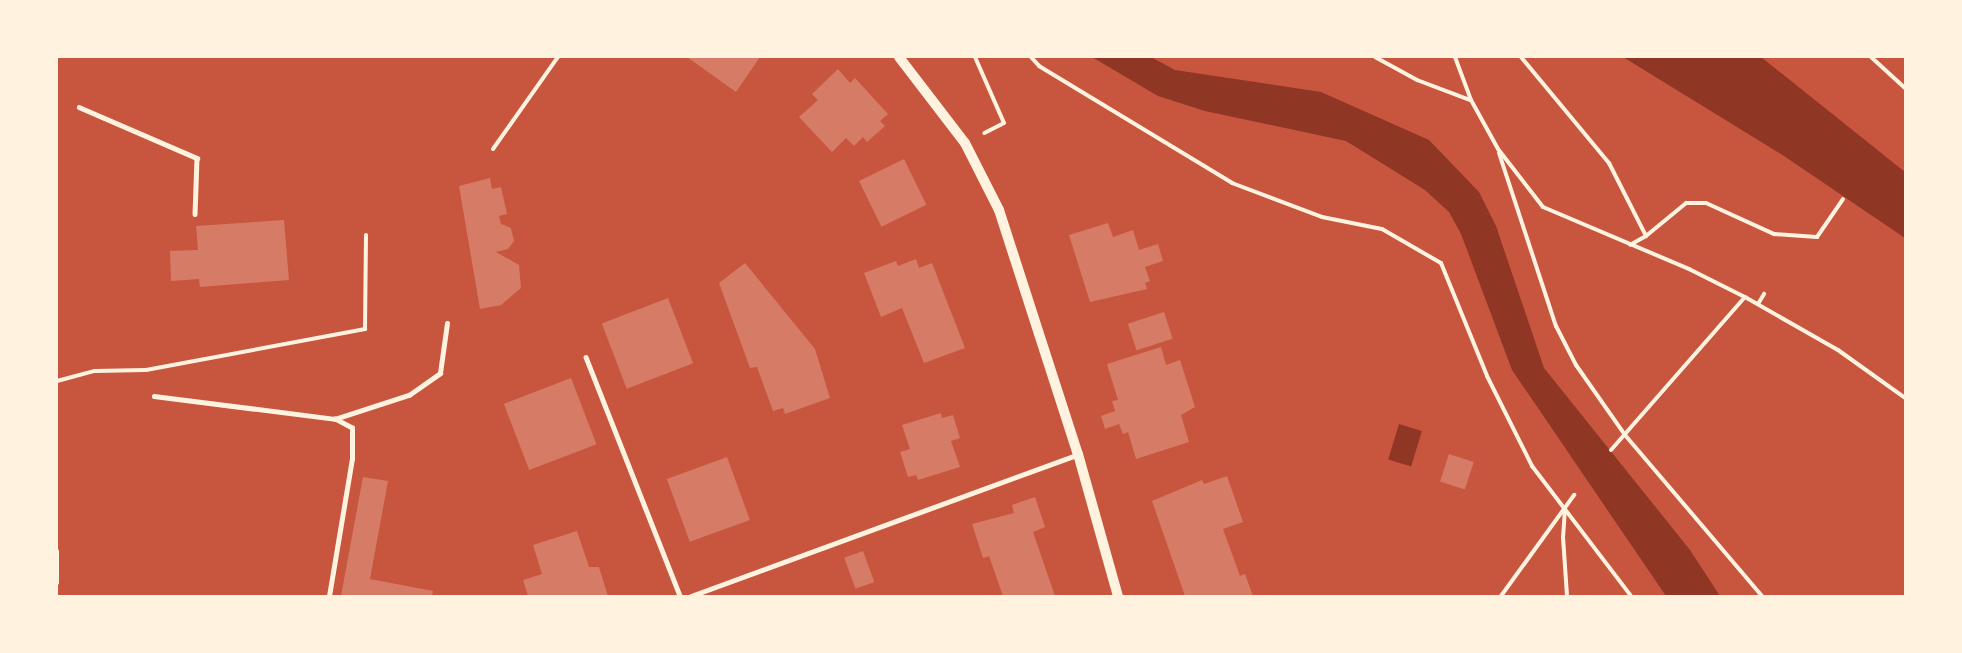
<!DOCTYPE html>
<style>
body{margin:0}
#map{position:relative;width:1962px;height:653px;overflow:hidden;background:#c8553d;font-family:Rubik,sans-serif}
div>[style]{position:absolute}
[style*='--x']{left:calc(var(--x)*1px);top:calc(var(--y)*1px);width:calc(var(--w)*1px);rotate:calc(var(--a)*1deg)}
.water>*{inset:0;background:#8f3625;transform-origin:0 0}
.building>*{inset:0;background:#d67c66;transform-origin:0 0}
.path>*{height:4px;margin:-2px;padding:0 2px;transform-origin:2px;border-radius:2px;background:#fff3e0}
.service>*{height:4.5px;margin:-2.25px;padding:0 2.25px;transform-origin:2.25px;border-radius:2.25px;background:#fff3e0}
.tertiary>*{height:10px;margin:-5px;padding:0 5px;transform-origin:5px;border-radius:5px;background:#fff3e0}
span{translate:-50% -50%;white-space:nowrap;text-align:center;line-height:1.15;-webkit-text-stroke:6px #fff3e0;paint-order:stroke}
.frame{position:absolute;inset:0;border:58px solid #fff3e0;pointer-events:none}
</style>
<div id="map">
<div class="water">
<div style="clip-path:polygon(1092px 57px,1151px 57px,1175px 70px,1321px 92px,1429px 140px,1479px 192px,1496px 226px,1544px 368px,1690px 550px,1720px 596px,1666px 596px,1512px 370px,1461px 234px,1449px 212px,1425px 190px,1346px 141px,1205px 111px,1158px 96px)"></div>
<div style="clip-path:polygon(1623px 57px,1761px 57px,1905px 172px,1905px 238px,1781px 154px)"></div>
<div style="left:1399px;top:424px;width:24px;height:37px;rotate:17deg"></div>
</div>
<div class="building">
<div style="clip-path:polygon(687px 57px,760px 57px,736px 92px)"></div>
<div style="clip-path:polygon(838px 69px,850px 83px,855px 78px,888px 114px,880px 121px,885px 126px,867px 142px,863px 137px,854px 146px,846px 138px,832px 152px,799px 117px,818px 100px,812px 94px)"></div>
<div style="left:904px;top:159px;width:51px;height:50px;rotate:64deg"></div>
<div style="clip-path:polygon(490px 178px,492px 189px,501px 187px,507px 214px,499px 216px,501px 224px,511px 228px,514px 241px,508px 249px,496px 252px,519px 265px,521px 288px,501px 305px,480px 309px,459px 186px)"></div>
<div style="clip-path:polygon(284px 220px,289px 280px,200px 287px,199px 279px,171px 281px,170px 251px,198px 250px,196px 226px)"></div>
<div style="clip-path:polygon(1108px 223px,1113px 237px,1133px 230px,1139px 250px,1158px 244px,1163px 261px,1145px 267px,1150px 281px,1145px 283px,1147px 289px,1090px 302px,1069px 235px)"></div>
<div style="clip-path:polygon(916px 259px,919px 268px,932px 263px,965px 348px,924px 363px,902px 308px,881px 317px,864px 273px,896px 261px,898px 266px)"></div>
<div style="clip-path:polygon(745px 263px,815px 349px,830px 398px,785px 414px,783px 408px,773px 411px,757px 367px,750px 368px,719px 283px)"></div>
<div style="left:668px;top:298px;width:70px;height:71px;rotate:69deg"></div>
<div style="left:1164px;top:312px;width:28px;height:38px;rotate:72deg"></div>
<div style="clip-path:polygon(1161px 347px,1166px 365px,1180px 360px,1195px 407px,1181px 415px,1189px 442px,1136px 459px,1128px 432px,1123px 434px,1119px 424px,1105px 429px,1101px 416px,1115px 411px,1112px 401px,1118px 400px,1107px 364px)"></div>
<div style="left:571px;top:378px;width:71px;height:72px;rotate:69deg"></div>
<div style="clip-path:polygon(941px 413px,942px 418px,953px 415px,960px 438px,951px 441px,960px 467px,918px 480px,916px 475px,908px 477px,900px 452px,910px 449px,902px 425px)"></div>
<div style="left:1449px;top:454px;width:26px;height:29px;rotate:18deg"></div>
<div style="left:727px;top:457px;width:67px;height:64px;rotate:70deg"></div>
<div style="clip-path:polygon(1227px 476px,1243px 522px,1223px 529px,1240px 576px,1245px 574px,1253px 596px,1185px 596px,1152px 501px,1202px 480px,1204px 484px)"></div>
<div style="clip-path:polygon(363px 477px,388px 481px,370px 579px,433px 591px,432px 596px,341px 596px)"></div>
<div style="clip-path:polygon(1035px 497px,1045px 527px,1033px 532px,1055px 596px,1003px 596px,989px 556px,983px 558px,972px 524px,1014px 513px,1012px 505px)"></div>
<div style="clip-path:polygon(577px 531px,589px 567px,599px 567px,608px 596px,528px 596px,523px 580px,542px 574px,533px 545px)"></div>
<div style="left:863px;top:551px;width:33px;height:20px;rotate:70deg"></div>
</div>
<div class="path">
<div style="--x:975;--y:57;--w:72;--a:66.3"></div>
<div style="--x:1004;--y:123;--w:22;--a:153"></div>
<div style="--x:1031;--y:57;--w:12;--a:48"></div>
<div style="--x:1039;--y:66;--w:226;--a:31.2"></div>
<div style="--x:1232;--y:183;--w:96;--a:20.7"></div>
<div style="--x:1322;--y:217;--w:61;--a:11.3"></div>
<div style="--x:1382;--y:229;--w:68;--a:30"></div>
<div style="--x:1441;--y:263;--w:122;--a:67.8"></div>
<div style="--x:1487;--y:376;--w:101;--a:63.4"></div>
<div style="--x:1532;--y:466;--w:163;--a:52.7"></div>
<div style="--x:1375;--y:57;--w:48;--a:28.7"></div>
<div style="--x:1417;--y:80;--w:57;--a:20.7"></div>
<div style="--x:1455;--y:57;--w:46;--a:69.6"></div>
<div style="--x:1471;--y:100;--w:56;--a:61.1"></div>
<div style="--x:1498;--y:149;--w:73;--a:52.2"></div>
<div style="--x:1543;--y:207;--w:159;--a:23"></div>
<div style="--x:1689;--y:269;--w:63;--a:26.6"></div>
<div style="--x:1745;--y:297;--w:107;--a:29.7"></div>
<div style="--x:1838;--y:350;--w:82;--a:35.6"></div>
<div style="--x:1521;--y:57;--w:138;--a:50.3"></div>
<div style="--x:1609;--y:163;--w:82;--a:63.1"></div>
<div style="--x:1646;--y:236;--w:18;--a:151"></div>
<div style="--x:1871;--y:57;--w:46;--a:42.4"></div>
<div style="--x:493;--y:149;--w:113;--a:-54.8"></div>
<div style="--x:1499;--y:153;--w:182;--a:71.8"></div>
<div style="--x:1556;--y:326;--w:44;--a:62.9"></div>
<div style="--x:1576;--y:365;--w:85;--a:55"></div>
<div style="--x:1625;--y:435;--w:211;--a:49.6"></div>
<div style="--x:1646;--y:236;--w:52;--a:-39.5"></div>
<div style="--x:1686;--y:203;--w:20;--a:0"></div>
<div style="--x:1706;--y:203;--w:75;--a:24.5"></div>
<div style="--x:1774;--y:234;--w:43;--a:4"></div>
<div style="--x:1817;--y:237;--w:46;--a:-55.6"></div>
<div style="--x:1758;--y:304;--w:12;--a:-59"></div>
<div style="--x:57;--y:381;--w:39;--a:-15"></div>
<div style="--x:95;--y:371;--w:51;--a:-1.1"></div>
<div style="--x:146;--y:370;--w:223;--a:-10.6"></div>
<div style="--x:365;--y:329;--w:94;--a:-89.4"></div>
<div style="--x:1611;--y:450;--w:203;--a:-48.8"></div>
<div style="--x:1565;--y:509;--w:28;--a:94"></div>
<div style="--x:1563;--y:537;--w:59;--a:86.1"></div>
<div style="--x:57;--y:551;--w:32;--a:90"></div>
<div style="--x:1501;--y:596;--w:125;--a:-54.1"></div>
</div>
<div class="service">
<div style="--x:79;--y:107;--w:129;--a:23.4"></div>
<div style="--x:197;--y:158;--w:56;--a:92"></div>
<div style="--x:586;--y:357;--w:257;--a:68.5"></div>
<div style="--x:154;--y:396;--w:182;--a:7.2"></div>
<div style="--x:335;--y:419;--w:78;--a:-18"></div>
<div style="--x:409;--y:395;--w:38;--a:-35"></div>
<div style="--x:440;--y:373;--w:50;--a:-82"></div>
<div style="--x:329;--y:596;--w:139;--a:-80.5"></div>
<div style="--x:352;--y:459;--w:31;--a:-90"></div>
<div style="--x:352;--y:428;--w:19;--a:-152"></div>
<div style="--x:691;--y:596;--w:411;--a:-20.1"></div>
</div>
<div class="tertiary">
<div style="--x:899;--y:57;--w:108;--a:52.5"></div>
<div style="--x:965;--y:143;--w:75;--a:63.1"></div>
<div style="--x:999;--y:210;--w:256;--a:72.1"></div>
<div style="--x:1078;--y:454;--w:148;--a:74.3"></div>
</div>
<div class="frame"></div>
</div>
